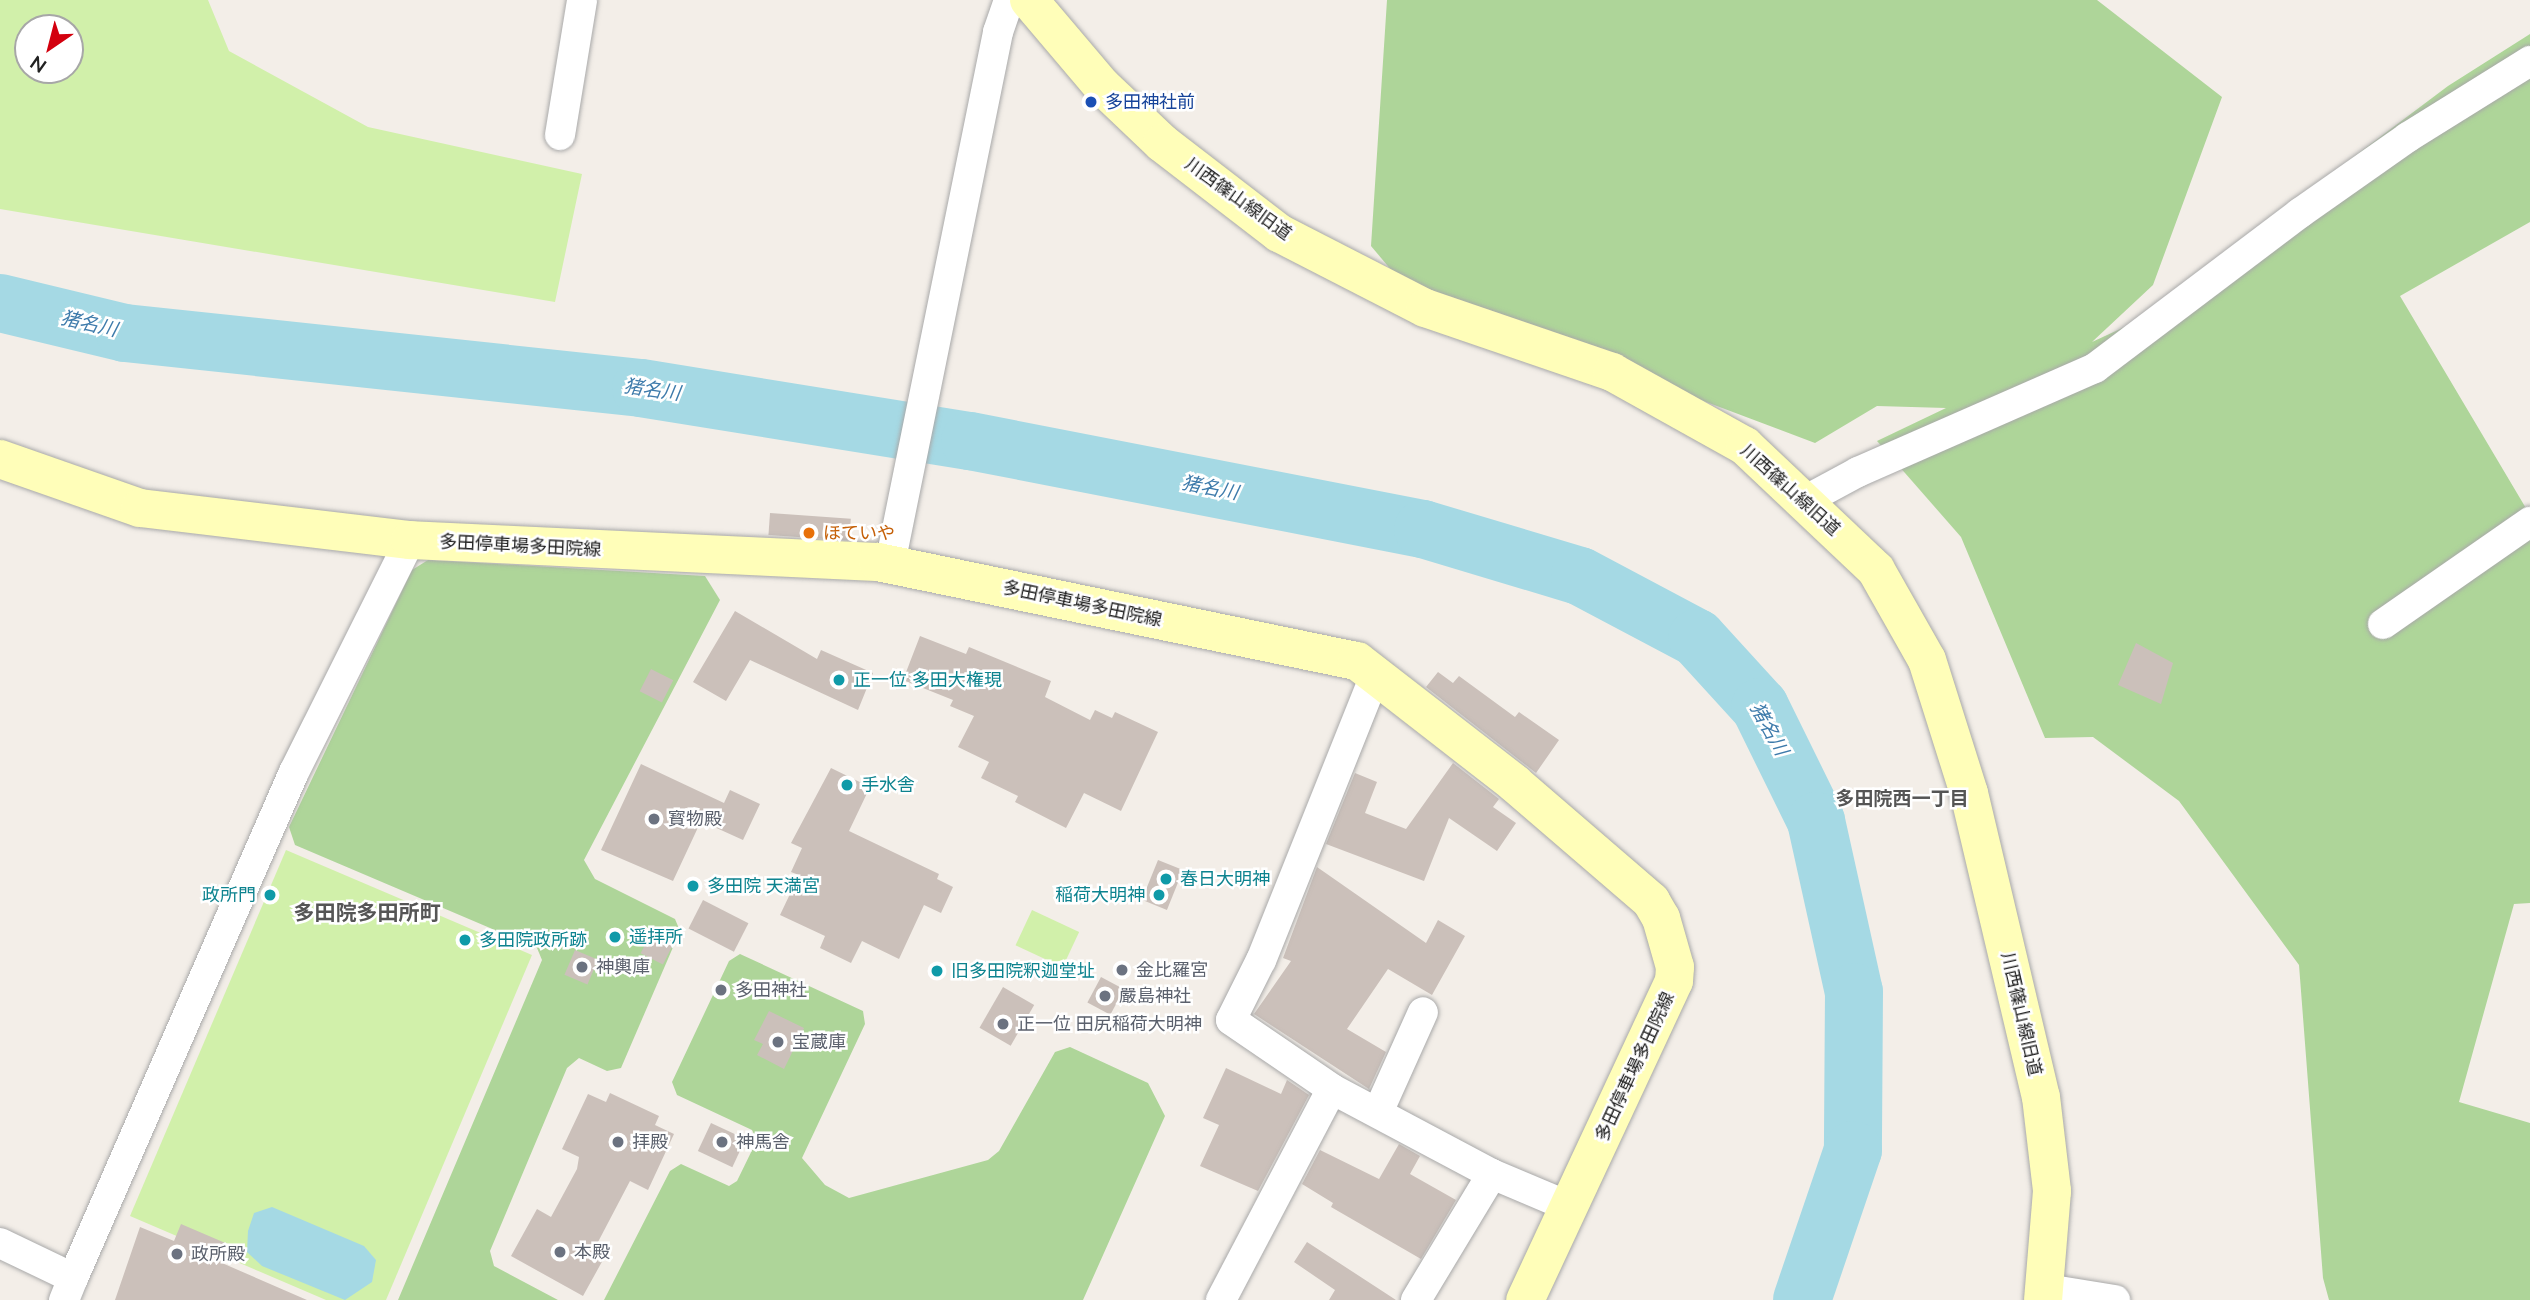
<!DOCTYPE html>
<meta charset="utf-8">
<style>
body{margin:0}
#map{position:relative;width:2530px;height:1300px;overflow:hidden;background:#f3eee8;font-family:Mulish,"Noto Sans JP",sans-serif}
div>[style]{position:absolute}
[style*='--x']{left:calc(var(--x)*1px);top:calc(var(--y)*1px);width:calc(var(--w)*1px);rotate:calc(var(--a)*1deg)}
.grass>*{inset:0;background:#d1f0aa;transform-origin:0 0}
.forest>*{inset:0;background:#aed599}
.water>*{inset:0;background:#a5d9e4}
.river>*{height:58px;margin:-29px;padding:0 29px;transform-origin:29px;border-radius:29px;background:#a5d9e4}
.building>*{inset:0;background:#cbc0ba;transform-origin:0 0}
.roads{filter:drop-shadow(0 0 2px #a9a9a9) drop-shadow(0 0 2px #a9a9a9)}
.street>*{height:30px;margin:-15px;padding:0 15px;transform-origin:15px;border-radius:15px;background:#fff}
.secondary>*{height:38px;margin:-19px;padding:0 19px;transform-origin:19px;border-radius:19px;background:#fffeb9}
.dots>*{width:19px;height:19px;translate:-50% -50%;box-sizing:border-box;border:4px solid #fff;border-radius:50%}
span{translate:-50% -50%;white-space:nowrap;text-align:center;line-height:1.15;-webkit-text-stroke:5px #fff;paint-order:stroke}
.transit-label{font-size:18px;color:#164399}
.left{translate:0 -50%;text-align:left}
.street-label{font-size:18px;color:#222}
.food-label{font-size:18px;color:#c56008}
.culture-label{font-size:18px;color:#0d838f}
.right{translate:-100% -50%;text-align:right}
.worship-label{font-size:18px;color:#5b616d}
.water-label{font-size:19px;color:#3e7bab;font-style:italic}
.neighbourhood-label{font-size:19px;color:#555;font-weight:700}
.quarter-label{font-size:21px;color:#555;font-weight:700}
.north{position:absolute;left:14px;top:14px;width:70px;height:70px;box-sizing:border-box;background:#fff;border:2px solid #a7a7a7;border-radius:50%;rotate:215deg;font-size:19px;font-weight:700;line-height:28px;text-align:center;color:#222}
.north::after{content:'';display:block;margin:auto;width:24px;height:32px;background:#d3000e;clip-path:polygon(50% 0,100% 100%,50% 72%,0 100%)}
</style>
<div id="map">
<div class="grass">
<div style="clip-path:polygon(evenodd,0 0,208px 0,229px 51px,368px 127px,582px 174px,555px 302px,0 209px,0 0,70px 28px,70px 70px,28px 70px,28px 28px,70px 28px)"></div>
<div style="clip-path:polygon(286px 850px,532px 955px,386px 1300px,326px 1300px,130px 1216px)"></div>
<div style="left:1032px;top:910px;width:52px;height:39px;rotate:25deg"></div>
</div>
<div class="forest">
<div style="clip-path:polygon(1387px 0,2097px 0,2222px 97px,2153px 285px,2092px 342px,2131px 324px,2448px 86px,2530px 34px,2530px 222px,2400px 296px,2530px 515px,2530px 903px,2514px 904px,2459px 1102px,2530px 1123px,2530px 1300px,2329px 1300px,2323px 1278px,2299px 965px,2179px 801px,2093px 737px,2045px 738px,1961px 537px,1877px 441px,1946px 408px,1877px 406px,1815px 443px,1408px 290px,1371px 246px)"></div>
<div style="clip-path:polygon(428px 560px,705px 576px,720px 600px,584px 860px,595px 879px,675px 919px,680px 931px,621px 1068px,607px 1071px,579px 1058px,567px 1068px,490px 1251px,494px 1266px,558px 1300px,398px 1300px,542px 960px,537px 948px,295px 845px,289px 827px,412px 570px)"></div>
<div style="clip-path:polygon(740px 954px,863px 1011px,865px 1024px,802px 1158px,825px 1185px,849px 1198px,988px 1160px,999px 1151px,1055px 1052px,1070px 1047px,1148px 1083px,1165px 1116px,1083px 1300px,604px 1300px,670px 1171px,681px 1164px,729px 1186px,737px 1181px,757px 1140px,752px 1130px,677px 1095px,672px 1082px,729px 961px)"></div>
</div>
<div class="water">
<div style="clip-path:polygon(272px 1207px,364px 1246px,376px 1260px,372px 1282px,345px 1300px,262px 1266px,247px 1252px,248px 1231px,254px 1213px)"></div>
</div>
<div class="river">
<div style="--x:0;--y:303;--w:129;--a:13.5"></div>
<div style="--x:125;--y:333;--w:519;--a:6.08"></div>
<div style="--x:641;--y:388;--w:333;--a:9.2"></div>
<div style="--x:970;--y:441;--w:461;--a:11"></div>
<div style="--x:1423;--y:529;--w:164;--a:16.7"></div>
<div style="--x:1580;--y:576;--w:132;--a:27.9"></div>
<div style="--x:1697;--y:638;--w:93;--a:47.6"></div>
<div style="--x:1760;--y:707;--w:127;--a:63.8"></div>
<div style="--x:1816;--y:821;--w:175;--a:77.5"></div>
<div style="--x:1854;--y:992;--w:158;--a:90.4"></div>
<div style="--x:1853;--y:1150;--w:158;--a:108.8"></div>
</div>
<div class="building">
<div style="left:770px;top:513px;width:81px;height:22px;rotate:4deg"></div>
<div style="clip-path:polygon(735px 611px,817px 659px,821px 650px,873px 673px,858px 710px,750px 660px,726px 701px,693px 682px)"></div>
<div style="clip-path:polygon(920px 636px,966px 654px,969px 647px,1051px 681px,1045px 697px,1090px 720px,1095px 710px,1112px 718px,1115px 712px,1158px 732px,1121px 811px,1084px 793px,1066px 828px,1015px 802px,1018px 796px,981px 778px,989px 762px,958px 747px,974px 716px,950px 706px,953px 700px,903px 680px)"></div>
<div style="clip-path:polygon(2136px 643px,2173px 663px,2161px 704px,2118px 685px)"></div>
<div style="left:651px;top:669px;width:25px;height:25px;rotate:27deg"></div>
<div style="clip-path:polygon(1438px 672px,1453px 683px,1459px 676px,1515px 717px,1519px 712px,1559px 740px,1536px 773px,1426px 687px)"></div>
<div style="clip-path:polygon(1453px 763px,1499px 799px,1493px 807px,1516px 823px,1497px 851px,1449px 818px,1424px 881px,1326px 844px,1355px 773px,1377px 782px,1365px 813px,1406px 829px)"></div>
<div style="clip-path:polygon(641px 764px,724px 803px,730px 790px,760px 804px,743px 840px,701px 821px,673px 881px,601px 850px)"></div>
<div style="clip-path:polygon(831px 768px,870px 787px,849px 831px,939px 874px,937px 879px,953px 887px,941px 913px,924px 905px,899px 959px,862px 941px,851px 963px,820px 948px,825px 936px,780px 915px,799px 875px,791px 872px,802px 848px,791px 843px)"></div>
<div style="left:1158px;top:860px;width:27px;height:43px;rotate:22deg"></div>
<div style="clip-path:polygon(1317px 867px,1426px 943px,1438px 920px,1465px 936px,1432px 995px,1388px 969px,1347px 1029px,1386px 1052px,1369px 1089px,1254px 1014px,1291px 961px,1283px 958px)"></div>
<div style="left:703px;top:900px;width:51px;height:32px;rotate:27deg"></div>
<div style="left:652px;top:931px;width:25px;height:25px;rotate:27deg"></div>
<div style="left:575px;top:950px;width:25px;height:27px;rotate:23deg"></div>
<div style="left:1101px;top:977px;width:26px;height:29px;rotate:28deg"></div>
<div style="left:1003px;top:987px;width:36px;height:47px;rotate:30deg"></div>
<div style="clip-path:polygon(769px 1011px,804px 1028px,784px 1069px,757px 1055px,763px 1044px,754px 1040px)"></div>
<div style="clip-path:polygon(1226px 1068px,1281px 1094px,1287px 1080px,1309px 1095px,1258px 1191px,1200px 1166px,1219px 1125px,1203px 1118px)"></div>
<div style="clip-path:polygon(610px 1093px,659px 1116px,655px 1125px,674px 1134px,648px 1190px,630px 1181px,598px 1242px,609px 1249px,583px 1296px,511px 1256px,537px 1209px,551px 1217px,577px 1169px,579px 1157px,562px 1149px,588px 1094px,606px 1102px)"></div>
<div style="left:711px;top:1123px;width:38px;height:31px;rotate:25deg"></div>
<div style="clip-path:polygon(1399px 1144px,1420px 1156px,1410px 1174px,1456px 1200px,1421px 1259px,1331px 1207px,1333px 1203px,1302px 1184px,1320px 1150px,1379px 1179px)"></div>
<div style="clip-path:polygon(181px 1224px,230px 1245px,222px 1263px,307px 1300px,115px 1300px,140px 1227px,174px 1241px)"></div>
<div style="clip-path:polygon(1307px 1242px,1396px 1300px,1329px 1300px,1335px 1290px,1294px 1262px)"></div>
</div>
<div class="roads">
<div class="street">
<div style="--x:560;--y:135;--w:137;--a:-80.7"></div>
<div style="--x:1806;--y:500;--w:59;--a:-28.3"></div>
<div style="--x:1858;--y:472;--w:259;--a:-23.7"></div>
<div style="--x:2095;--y:368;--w:257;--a:-37.1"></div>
<div style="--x:2300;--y:213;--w:132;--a:-35.1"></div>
<div style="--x:2408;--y:137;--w:144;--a:-31.9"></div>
<div style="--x:890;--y:564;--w:543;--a:-78.52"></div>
<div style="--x:998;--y:32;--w:34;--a:-71"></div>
<div style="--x:2383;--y:624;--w:179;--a:-34.8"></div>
<div style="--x:1376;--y:673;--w:309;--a:111.8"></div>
<div style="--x:1261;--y:960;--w:67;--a:116.6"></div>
<div style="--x:1231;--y:1020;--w:122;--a:34.3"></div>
<div style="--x:1332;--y:1089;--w:181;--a:28"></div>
<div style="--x:1492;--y:1174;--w:85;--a:22.9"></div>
<div style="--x:1379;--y:1110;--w:107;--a:-65.8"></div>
<div style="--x:0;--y:1243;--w:81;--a:25.6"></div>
<div style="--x:73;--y:1278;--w:24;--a:112"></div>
<div style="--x:73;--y:1278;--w:552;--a:-66.41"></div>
<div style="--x:294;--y:772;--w:259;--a:-63.4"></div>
<div style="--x:2046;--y:1289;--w:70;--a:9.1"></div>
<div style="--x:1221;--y:1300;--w:238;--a:-62.3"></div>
<div style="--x:1416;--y:1300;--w:147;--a:-58.9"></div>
</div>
<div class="secondary">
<div style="--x:1029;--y:0;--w:113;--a:49.7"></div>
<div style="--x:1102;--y:86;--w:83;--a:43.5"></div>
<div style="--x:1162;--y:143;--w:148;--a:37.6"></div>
<div style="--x:1279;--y:233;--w:164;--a:27.2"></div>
<div style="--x:1425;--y:308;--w:198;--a:18.9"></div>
<div style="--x:1612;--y:372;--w:152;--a:29.1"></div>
<div style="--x:1745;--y:446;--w:180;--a:43.4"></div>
<div style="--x:1876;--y:570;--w:103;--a:60.5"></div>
<div style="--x:1927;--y:660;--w:139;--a:72.5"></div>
<div style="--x:1969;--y:793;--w:312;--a:76.7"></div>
<div style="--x:2041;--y:1097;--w:95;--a:83.3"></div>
<div style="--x:2052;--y:1191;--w:109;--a:94.7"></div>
<div style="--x:0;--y:459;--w:148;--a:19.3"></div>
<div style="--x:140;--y:508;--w:272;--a:6.8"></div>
<div style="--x:410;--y:540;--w:469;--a:2.7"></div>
<div style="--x:878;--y:562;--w:489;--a:11.7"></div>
<div style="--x:1357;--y:661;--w:199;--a:37.8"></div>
<div style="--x:1514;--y:783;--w:181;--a:40.7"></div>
<div style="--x:1651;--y:901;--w:20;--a:60"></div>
<div style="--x:1661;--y:918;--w:51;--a:74.1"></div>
<div style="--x:1675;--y:967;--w:14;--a:94"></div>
<div style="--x:1674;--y:981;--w:352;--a:115"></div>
</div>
</div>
<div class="dots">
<div style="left:1091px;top:102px;background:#1a4fb4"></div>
<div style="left:809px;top:533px;background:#e8710a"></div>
<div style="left:839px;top:680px;background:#0f9aa8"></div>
<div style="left:847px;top:785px;background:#0f9aa8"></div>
<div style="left:654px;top:819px;background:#6b7280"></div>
<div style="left:1166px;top:879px;background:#0f9aa8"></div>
<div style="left:693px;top:886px;background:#0f9aa8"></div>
<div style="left:270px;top:895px;background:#0f9aa8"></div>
<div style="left:1159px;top:895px;background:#0f9aa8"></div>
<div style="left:615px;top:937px;background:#0f9aa8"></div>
<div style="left:465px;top:940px;background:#0f9aa8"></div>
<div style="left:582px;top:967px;background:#6b7280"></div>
<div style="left:1122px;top:970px;background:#6b7280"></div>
<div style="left:937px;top:971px;background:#0f9aa8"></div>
<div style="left:721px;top:990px;background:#6b7280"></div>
<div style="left:1105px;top:996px;background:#6b7280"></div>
<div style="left:1003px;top:1024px;background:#6b7280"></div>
<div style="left:778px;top:1042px;background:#6b7280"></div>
<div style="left:618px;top:1142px;background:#6b7280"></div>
<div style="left:722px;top:1142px;background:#6b7280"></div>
<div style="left:560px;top:1252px;background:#6b7280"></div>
<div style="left:177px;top:1254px;background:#6b7280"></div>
</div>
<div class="transit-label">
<span class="left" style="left:1105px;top:102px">多田神社前</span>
</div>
<div class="street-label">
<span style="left:1238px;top:199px;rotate:36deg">川西篠山線旧道</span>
<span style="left:1790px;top:490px;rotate:42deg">川西篠山線旧道</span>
<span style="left:520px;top:546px;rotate:3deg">多田停車場多田院線</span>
<span style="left:1082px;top:604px;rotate:12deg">多田停車場多田院線</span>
<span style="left:2021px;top:1014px;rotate:77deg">川西篠山線旧道</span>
<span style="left:1635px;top:1067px;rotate:-65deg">多田停車場多田院線</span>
</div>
<div class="food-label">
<span class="left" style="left:823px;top:533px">ほていや</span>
</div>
<div class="culture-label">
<span class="left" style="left:853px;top:680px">正一位 多田大権現</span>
<span class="left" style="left:861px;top:785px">手水舎</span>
<span class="left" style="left:1180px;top:879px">春日大明神</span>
<span class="left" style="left:707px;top:886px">多田院 天満宮</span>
<span class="right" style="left:256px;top:895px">政所門</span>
<span class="right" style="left:1145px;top:895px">稲荷大明神</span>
<span class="left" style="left:629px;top:937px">遥拝所</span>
<span class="left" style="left:479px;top:940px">多田院政所跡</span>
<span class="left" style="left:951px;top:971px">旧多田院釈迦堂址</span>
</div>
<div class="worship-label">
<span class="left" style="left:668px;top:819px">寳物殿</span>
<span class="left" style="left:596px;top:967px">神輿庫</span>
<span class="left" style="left:1136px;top:970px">金比羅宮</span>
<span class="left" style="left:735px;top:990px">多田神社</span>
<span class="left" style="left:1119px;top:996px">嚴島神社</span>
<span class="left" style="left:1017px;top:1024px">正一位 田尻稲荷大明神</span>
<span class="left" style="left:792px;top:1042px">宝蔵庫</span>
<span class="left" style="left:632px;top:1142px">拝殿</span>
<span class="left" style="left:736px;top:1142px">神馬舎</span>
<span class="left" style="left:574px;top:1252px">本殿</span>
<span class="left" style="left:191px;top:1254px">政所殿</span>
</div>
<div class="water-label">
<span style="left:89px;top:324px;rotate:13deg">猪名川</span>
<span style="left:652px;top:390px;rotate:8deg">猪名川</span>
<span style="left:1210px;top:488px;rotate:11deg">猪名川</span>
<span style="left:1769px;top:729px;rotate:61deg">猪名川</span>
</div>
<div class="neighbourhood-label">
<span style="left:1902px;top:799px">多田院西一丁目</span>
</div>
<div class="quarter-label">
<span style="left:367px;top:912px">多田院多田所町</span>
</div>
<div class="north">N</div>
</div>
